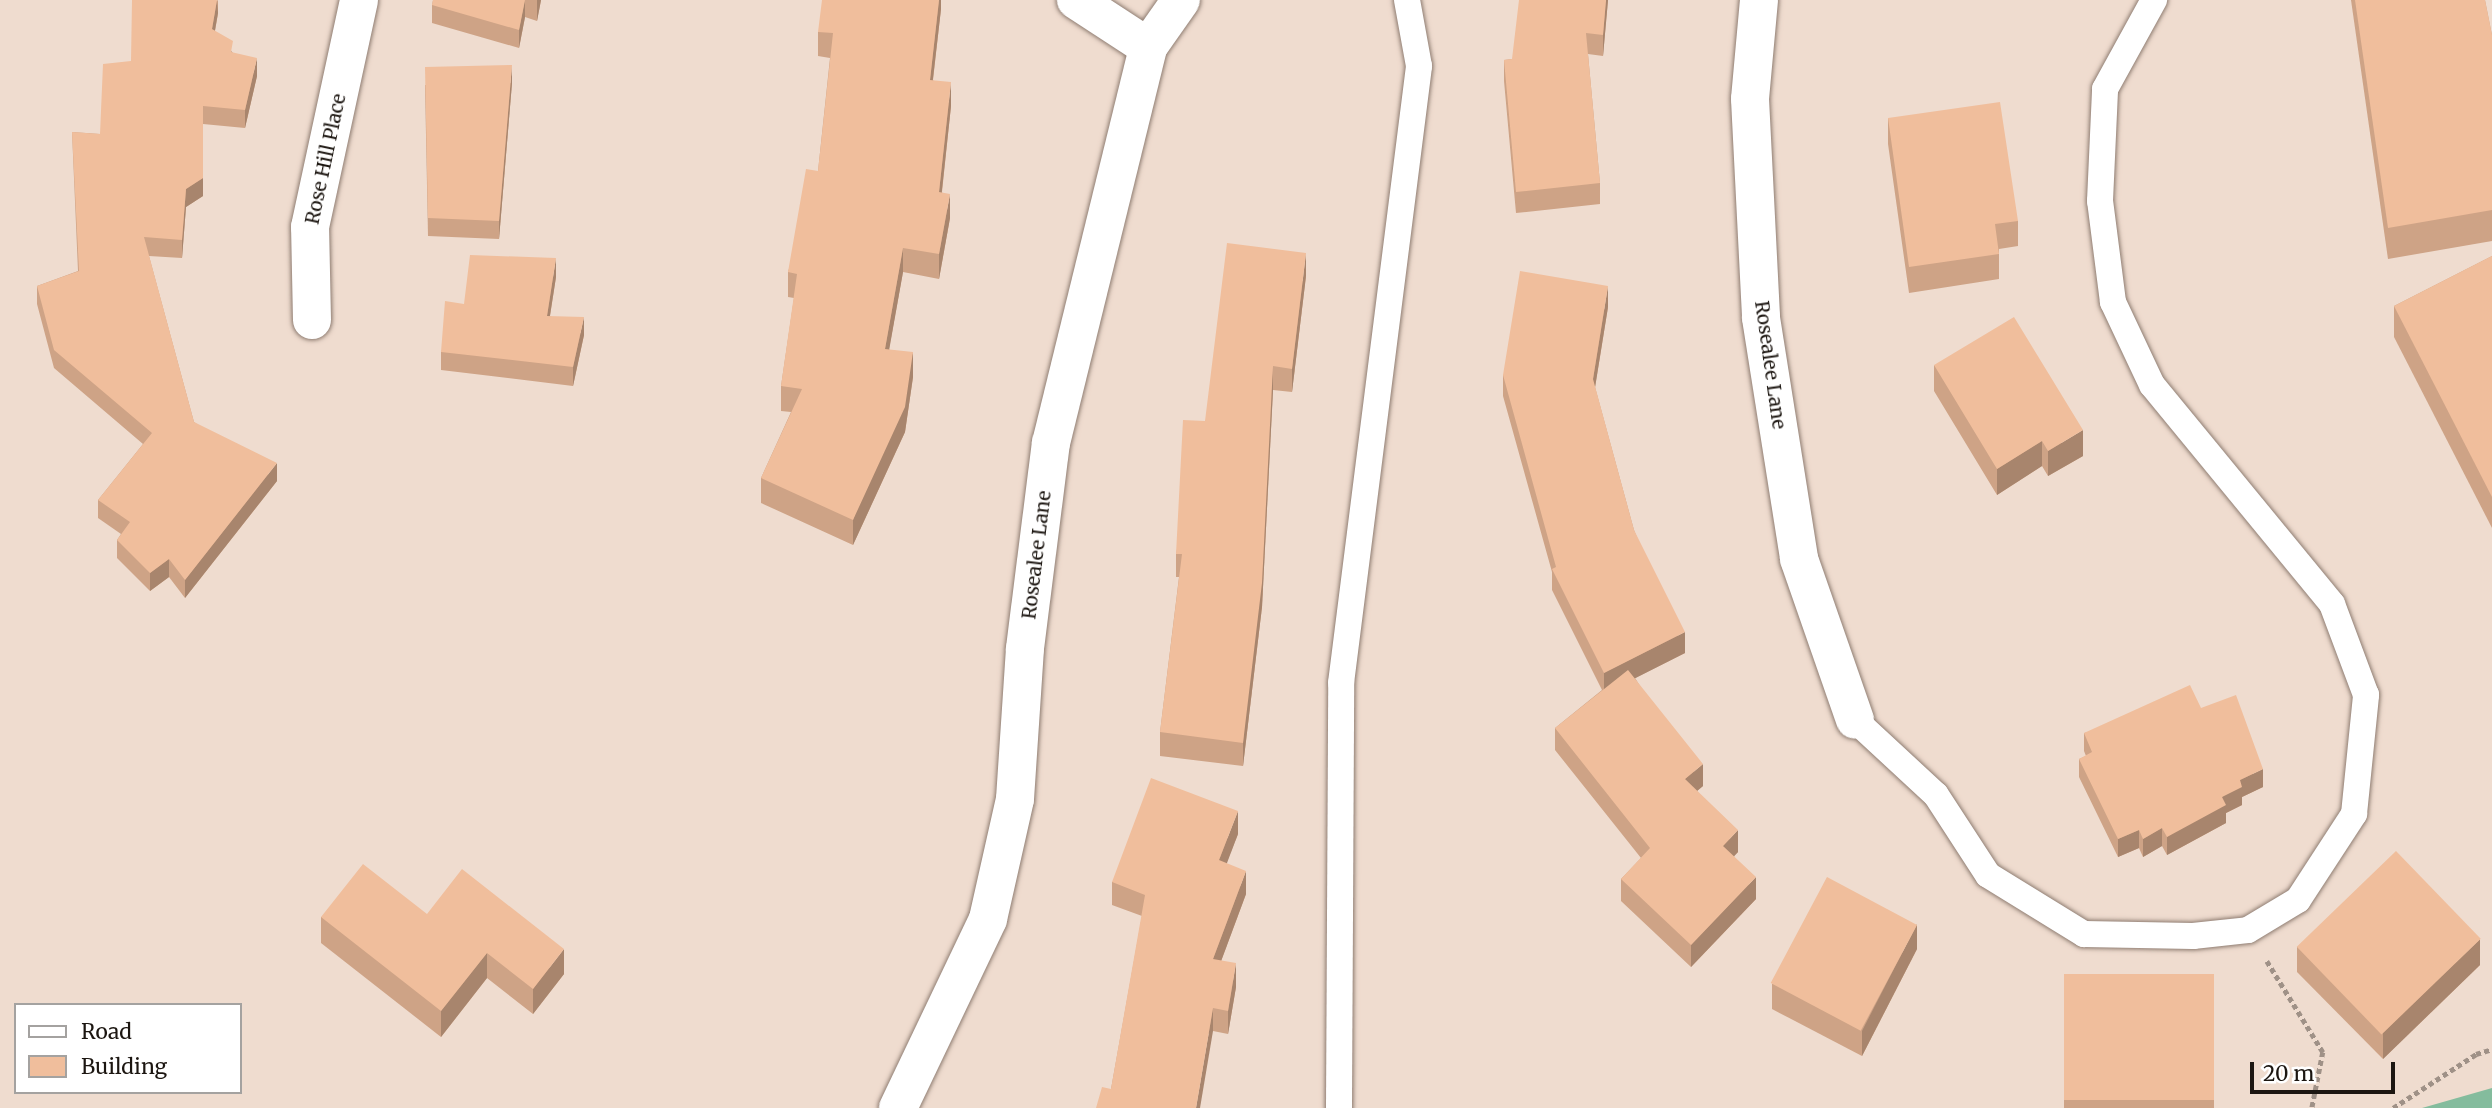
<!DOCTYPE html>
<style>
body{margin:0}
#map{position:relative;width:2492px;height:1108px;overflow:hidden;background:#efdccf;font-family:Merriweather,serif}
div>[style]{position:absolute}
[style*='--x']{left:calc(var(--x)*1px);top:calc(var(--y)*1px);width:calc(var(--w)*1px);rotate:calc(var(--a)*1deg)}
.forest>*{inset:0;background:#84bc9d}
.path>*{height:4.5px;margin-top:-2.25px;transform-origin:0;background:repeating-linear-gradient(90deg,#9f9187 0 5px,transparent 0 8.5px)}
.roads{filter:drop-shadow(0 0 2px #8f7d72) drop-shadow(0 0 2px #8f7d72)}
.lane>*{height:26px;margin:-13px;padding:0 13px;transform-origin:13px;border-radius:13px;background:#fff}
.street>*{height:38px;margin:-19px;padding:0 19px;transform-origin:19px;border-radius:19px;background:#fff}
.wall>*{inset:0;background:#cea386;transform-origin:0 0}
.shaded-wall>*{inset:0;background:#a8856d}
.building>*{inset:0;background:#f0be9c;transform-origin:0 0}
span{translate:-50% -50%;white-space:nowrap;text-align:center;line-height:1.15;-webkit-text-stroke:6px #fff;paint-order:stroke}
.street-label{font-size:19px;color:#1c1611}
.legend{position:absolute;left:14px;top:1003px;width:228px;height:91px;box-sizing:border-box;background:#fff;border:2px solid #a4a2a0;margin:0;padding:9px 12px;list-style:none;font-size:21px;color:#1c1611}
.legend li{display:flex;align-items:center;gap:14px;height:35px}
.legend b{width:35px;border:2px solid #a4a2a0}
.scale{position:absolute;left:2250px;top:1062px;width:145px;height:32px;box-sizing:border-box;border:4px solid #1c1611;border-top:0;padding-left:9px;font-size:21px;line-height:24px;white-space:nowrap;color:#1c1611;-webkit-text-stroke:5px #fff;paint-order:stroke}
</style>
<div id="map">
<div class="forest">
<div style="clip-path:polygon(2492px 1088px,2492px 1108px,2422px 1108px)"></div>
</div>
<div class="path">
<div style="--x:2267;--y:961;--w:107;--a:58.4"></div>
<div style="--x:2323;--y:1052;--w:57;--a:101.1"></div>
<div style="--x:2393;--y:1108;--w:99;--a:-33"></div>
<div style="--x:2476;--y:1054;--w:17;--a:-17"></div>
</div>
<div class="roads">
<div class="lane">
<div style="--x:1855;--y:720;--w:110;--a:42.8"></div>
<div style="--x:1936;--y:795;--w:95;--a:57"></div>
<div style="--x:1988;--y:875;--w:113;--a:31.6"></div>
<div style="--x:2084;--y:934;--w:109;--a:1.1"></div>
<div style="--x:2193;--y:936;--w:55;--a:-6.2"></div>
<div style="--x:2248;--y:930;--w:58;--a:-31"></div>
<div style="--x:2298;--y:900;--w:103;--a:-56.9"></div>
<div style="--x:2354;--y:814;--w:120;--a:-84.2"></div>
<div style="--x:2366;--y:695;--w:97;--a:-110.5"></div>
<div style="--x:2332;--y:604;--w:283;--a:-129.4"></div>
<div style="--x:2152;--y:385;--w:92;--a:-115.2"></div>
<div style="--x:2113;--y:302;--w:102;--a:-97.3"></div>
<div style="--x:2100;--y:201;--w:112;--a:-87.4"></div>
<div style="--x:2105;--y:89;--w:102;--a:-61.2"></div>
<div style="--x:1339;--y:1108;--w:425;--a:-89.7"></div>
<div style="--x:1341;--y:683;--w:622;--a:-82.79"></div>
<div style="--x:1419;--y:66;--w:67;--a:-100.3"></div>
</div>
<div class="street">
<div style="--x:1076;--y:0;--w:86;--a:33.1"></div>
<div style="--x:1759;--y:0;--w:99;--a:95.2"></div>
<div style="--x:1750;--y:99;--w:219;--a:87.1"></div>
<div style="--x:1761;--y:318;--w:244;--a:81"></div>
<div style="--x:1799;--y:559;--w:170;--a:70.8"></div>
<div style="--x:312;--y:320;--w:93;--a:-91.2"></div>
<div style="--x:310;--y:227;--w:232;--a:-77.8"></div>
<div style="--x:898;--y:1108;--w:209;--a:-64.5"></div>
<div style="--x:988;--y:919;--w:123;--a:-77.3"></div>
<div style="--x:1015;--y:799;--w:151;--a:-86.2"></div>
<div style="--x:1025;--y:648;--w:207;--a:-82.8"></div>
<div style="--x:1051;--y:443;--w:408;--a:-76.2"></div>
<div style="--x:1148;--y:47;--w:57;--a:-54.9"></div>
</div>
</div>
<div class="wall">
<div style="clip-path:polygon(218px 0,218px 13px,215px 31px,233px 53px,257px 76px,245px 128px,203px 124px,203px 196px,186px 207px,182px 258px,149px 256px,194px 422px,277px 481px,185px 598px,169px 577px,150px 591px,117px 558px,117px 540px,121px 534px,98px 518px,98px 500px,143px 444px,54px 368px,37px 304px,37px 286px,78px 271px,72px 132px,100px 134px,131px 61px)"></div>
<div style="clip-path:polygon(433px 0,541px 0,537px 21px,525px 17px,519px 48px,432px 23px,432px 5px)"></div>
<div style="clip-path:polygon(941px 0,941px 9px,933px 80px,951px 106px,942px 192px,950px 218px,939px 279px,903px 272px,889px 349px,913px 377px,905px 432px,853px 545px,761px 503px,761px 478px,791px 412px,781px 411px,781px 386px,794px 298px,788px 297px,788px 272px,818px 171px,830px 58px,818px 56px,818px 32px)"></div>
<div style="clip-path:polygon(1608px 0,1603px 56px,1588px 54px,1600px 183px,1600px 204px,1516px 213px,1504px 81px,1504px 60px,1512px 59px)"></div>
<div style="clip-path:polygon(2351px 0,2485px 0,2492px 35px,2492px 241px,2388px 259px)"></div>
<div style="clip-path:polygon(512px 83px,499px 239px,428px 236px,425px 85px)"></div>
<div style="clip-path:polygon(1888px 118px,2018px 221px,2018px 246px,1999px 249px,1999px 279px,1909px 293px,1888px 144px)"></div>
<div style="clip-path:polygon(2492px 256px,2492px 528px,2394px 337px,2394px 306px)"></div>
<div style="clip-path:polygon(1306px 276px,1292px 392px,1273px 390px,1262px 607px,1243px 766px,1160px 756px,1160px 732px,1179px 577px,1176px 577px,1176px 554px,1205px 421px)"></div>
<div style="clip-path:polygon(556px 277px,550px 316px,584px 335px,573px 386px,441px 370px,441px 352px,464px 304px)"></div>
<div style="clip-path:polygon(1608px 307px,1595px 387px,1634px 530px,1685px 653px,1635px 678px,1703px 786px,1697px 791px,1738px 852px,1734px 856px,1756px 899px,1691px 967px,1621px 901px,1621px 879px,1641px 858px,1555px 750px,1555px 728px,1602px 690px,1552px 590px,1552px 572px,1503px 396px,1503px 375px)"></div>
<div style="clip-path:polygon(1934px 365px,2083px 456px,2048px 476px,2042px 466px,1997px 495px,1934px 391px)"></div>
<div style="clip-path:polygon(2201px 708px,2263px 787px,2242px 797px,2242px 805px,2226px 813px,2226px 823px,2167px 855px,2162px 846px,2143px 857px,2139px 848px,2118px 857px,2079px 777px,2079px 759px,2086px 756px,2084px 751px,2084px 733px)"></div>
<div style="clip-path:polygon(1238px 834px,1226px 864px,1246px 894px,1221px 961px,1236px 987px,1228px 1034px,1213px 1031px,1111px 1089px,1142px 916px,1112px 905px,1112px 882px)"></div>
<div style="clip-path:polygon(427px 914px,564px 974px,533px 1014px,487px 978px,441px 1037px,321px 943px,321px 917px)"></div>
<div style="clip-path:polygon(2297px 947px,2480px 965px,2383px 1059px,2297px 972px)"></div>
<div style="clip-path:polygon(1917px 949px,1862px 1056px,1772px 1009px,1772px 984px)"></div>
<div style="left:2064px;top:974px;width:150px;height:134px"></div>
</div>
<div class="shaded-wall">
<div style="clip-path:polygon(217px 0,218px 13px,212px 47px,212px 29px)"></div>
<div style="clip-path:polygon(525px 0,525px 17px,519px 48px,519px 30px)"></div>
<div style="clip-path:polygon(537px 0,541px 0,537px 21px)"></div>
<div style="clip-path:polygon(939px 0,941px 0,941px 9px,930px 104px,930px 80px)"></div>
<div style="clip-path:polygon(1606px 0,1608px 0,1603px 56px,1603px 35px)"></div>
<div style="clip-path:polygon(257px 58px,257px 76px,245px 128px,245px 110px)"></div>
<div style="clip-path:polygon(512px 65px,512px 83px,499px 239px,499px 221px)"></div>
<div style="clip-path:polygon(951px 82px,951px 106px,939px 217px,939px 192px)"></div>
<div style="clip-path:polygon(203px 178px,203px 196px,186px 207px,182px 258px,182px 240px,186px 189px)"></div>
<div style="clip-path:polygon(950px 194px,950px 218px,939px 279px,939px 254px)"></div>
<div style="clip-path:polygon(903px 248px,903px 272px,885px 373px,885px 349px)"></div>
<div style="clip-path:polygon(1306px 253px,1306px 276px,1292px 392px,1292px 369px)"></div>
<div style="clip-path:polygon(556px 258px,556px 277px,547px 334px,547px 316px)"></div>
<div style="clip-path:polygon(1608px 286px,1608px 307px,1593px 400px,1593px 379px)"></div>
<div style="clip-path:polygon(584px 317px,584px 335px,573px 386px,573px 367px)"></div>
<div style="clip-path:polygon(913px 352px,913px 377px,905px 432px,853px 545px,853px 520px)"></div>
<div style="clip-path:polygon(1273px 366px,1273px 390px,1262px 607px,1243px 766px,1243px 743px)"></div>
<div style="clip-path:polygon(2083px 430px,2083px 456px,2048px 476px,2048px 451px)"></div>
<div style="clip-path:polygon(2042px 441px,2042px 466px,1997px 495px,1997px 469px)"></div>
<div style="clip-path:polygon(277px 463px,277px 481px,185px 598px,185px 580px)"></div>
<div style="clip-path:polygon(169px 559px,169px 577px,150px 591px,150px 573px)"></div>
<div style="clip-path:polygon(1685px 632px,1685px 653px,1604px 694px,1604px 673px)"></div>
<div style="clip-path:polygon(1703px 764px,1703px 786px,1685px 801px,1685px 779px)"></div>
<div style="clip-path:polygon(2263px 769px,2263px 787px,2242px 797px,2242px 805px,2226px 813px,2226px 823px,2167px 855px,2167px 837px,2222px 797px,2240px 780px)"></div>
<div style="clip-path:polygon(1238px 811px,1238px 834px,1219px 884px,1219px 860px)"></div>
<div style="clip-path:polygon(2162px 828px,2162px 846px,2143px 857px,2143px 839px)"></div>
<div style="clip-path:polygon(1738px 830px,1738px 852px,1723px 868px,1723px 846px)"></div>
<div style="clip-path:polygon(2139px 830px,2139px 848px,2118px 857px,2118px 839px)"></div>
<div style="clip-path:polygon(1246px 871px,1246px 894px,1213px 983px,1213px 959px)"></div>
<div style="clip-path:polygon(1756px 877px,1756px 899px,1691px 967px,1691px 945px)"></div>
<div style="clip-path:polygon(1917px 924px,1917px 949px,1862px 1056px,1862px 1031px)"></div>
<div style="clip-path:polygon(2480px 939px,2480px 965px,2383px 1059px,2383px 1033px)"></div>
<div style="clip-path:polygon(564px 949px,564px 974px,533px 1014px,533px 989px)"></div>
<div style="clip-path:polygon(487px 953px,487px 978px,441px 1037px,441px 1011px)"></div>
<div style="clip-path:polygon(1236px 963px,1236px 987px,1228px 1034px,1228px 1011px)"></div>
<div style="clip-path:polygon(1213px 1008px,1213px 1031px,1200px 1108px,1196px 1108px)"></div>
</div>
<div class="building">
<div style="clip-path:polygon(132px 0,217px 0,212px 29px,233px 41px,231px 52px,257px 58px,245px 110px,203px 106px,203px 178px,186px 189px,182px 240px,144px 237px,194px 422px,277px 463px,185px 580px,169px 559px,150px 573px,117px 540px,130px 522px,98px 500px,152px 433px,54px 350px,37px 286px,79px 271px,72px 132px,100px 134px,103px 64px,131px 61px)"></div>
<div style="clip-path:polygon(433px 0,525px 0,519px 30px,432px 5px)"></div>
<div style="clip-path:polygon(822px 0,939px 0,930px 80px,951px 82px,939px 192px,950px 194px,939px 254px,903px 248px,885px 349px,913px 352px,905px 407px,853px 520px,761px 478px,802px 389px,781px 386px,797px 274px,788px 272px,806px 169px,818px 171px,833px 33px,818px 32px)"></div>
<div style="clip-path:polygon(1519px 0,1606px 0,1603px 35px,1586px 33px,1600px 183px,1516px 192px,1504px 60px,1512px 59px)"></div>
<div style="clip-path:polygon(2355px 0,2485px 0,2492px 35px,2492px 210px,2388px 228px)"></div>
<div style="clip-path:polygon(512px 65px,499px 221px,428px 218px,425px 67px)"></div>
<div style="clip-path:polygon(2000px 102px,2018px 221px,1995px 224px,1999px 254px,1909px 267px,1888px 118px)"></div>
<div style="clip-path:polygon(1227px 243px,1306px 253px,1292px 369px,1273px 366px,1262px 583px,1243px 743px,1160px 732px,1182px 554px,1176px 554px,1183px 420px,1205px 421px)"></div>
<div style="clip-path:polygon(470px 255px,556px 258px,547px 316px,584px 317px,573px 367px,441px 352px,445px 301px,464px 304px)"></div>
<div style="clip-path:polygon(2492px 256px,2492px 497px,2394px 306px)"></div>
<div style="clip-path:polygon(1520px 271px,1608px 286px,1593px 379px,1634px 530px,1685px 632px,1604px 673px,1552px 569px,1556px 567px,1503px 375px)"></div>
<div style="clip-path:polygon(2014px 317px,2083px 430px,2048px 451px,2042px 441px,1997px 469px,1934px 365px)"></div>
<div style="clip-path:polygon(1628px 670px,1703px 764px,1685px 779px,1738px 830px,1723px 846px,1756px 877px,1691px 945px,1621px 879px,1650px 848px,1555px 728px)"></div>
<div style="clip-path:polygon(2190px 685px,2201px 708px,2236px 695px,2263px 769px,2240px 780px,2242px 787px,2222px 797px,2226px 805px,2167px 837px,2162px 828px,2143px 839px,2139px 830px,2118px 839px,2079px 759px,2092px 752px,2084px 733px)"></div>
<div style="clip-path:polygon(1151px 778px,1238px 811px,1219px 860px,1246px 871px,1213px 959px,1236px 963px,1228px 1011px,1213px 1008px,1196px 1108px,1096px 1108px,1102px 1087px,1111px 1089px,1145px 895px,1112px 882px)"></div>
<div style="left:2396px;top:851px;width:122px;height:138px;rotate:46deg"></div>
<div style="clip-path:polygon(363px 864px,427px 914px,462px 869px,564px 949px,533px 989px,487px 953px,441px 1011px,321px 917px)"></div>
<div style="left:1827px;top:877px;width:102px;height:120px;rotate:28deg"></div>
<div style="left:2064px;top:974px;width:150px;height:126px"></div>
</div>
<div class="street-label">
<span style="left:326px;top:159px;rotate:-78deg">Rose Hill Place</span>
<span style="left:1770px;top:365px;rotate:82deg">Rosealee Lane</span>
<span style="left:1037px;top:555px;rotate:-83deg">Rosealee Lane</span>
</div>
<ul class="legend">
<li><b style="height:9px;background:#fff"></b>Road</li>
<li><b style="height:19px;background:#f0be9c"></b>Building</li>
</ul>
<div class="scale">20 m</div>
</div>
